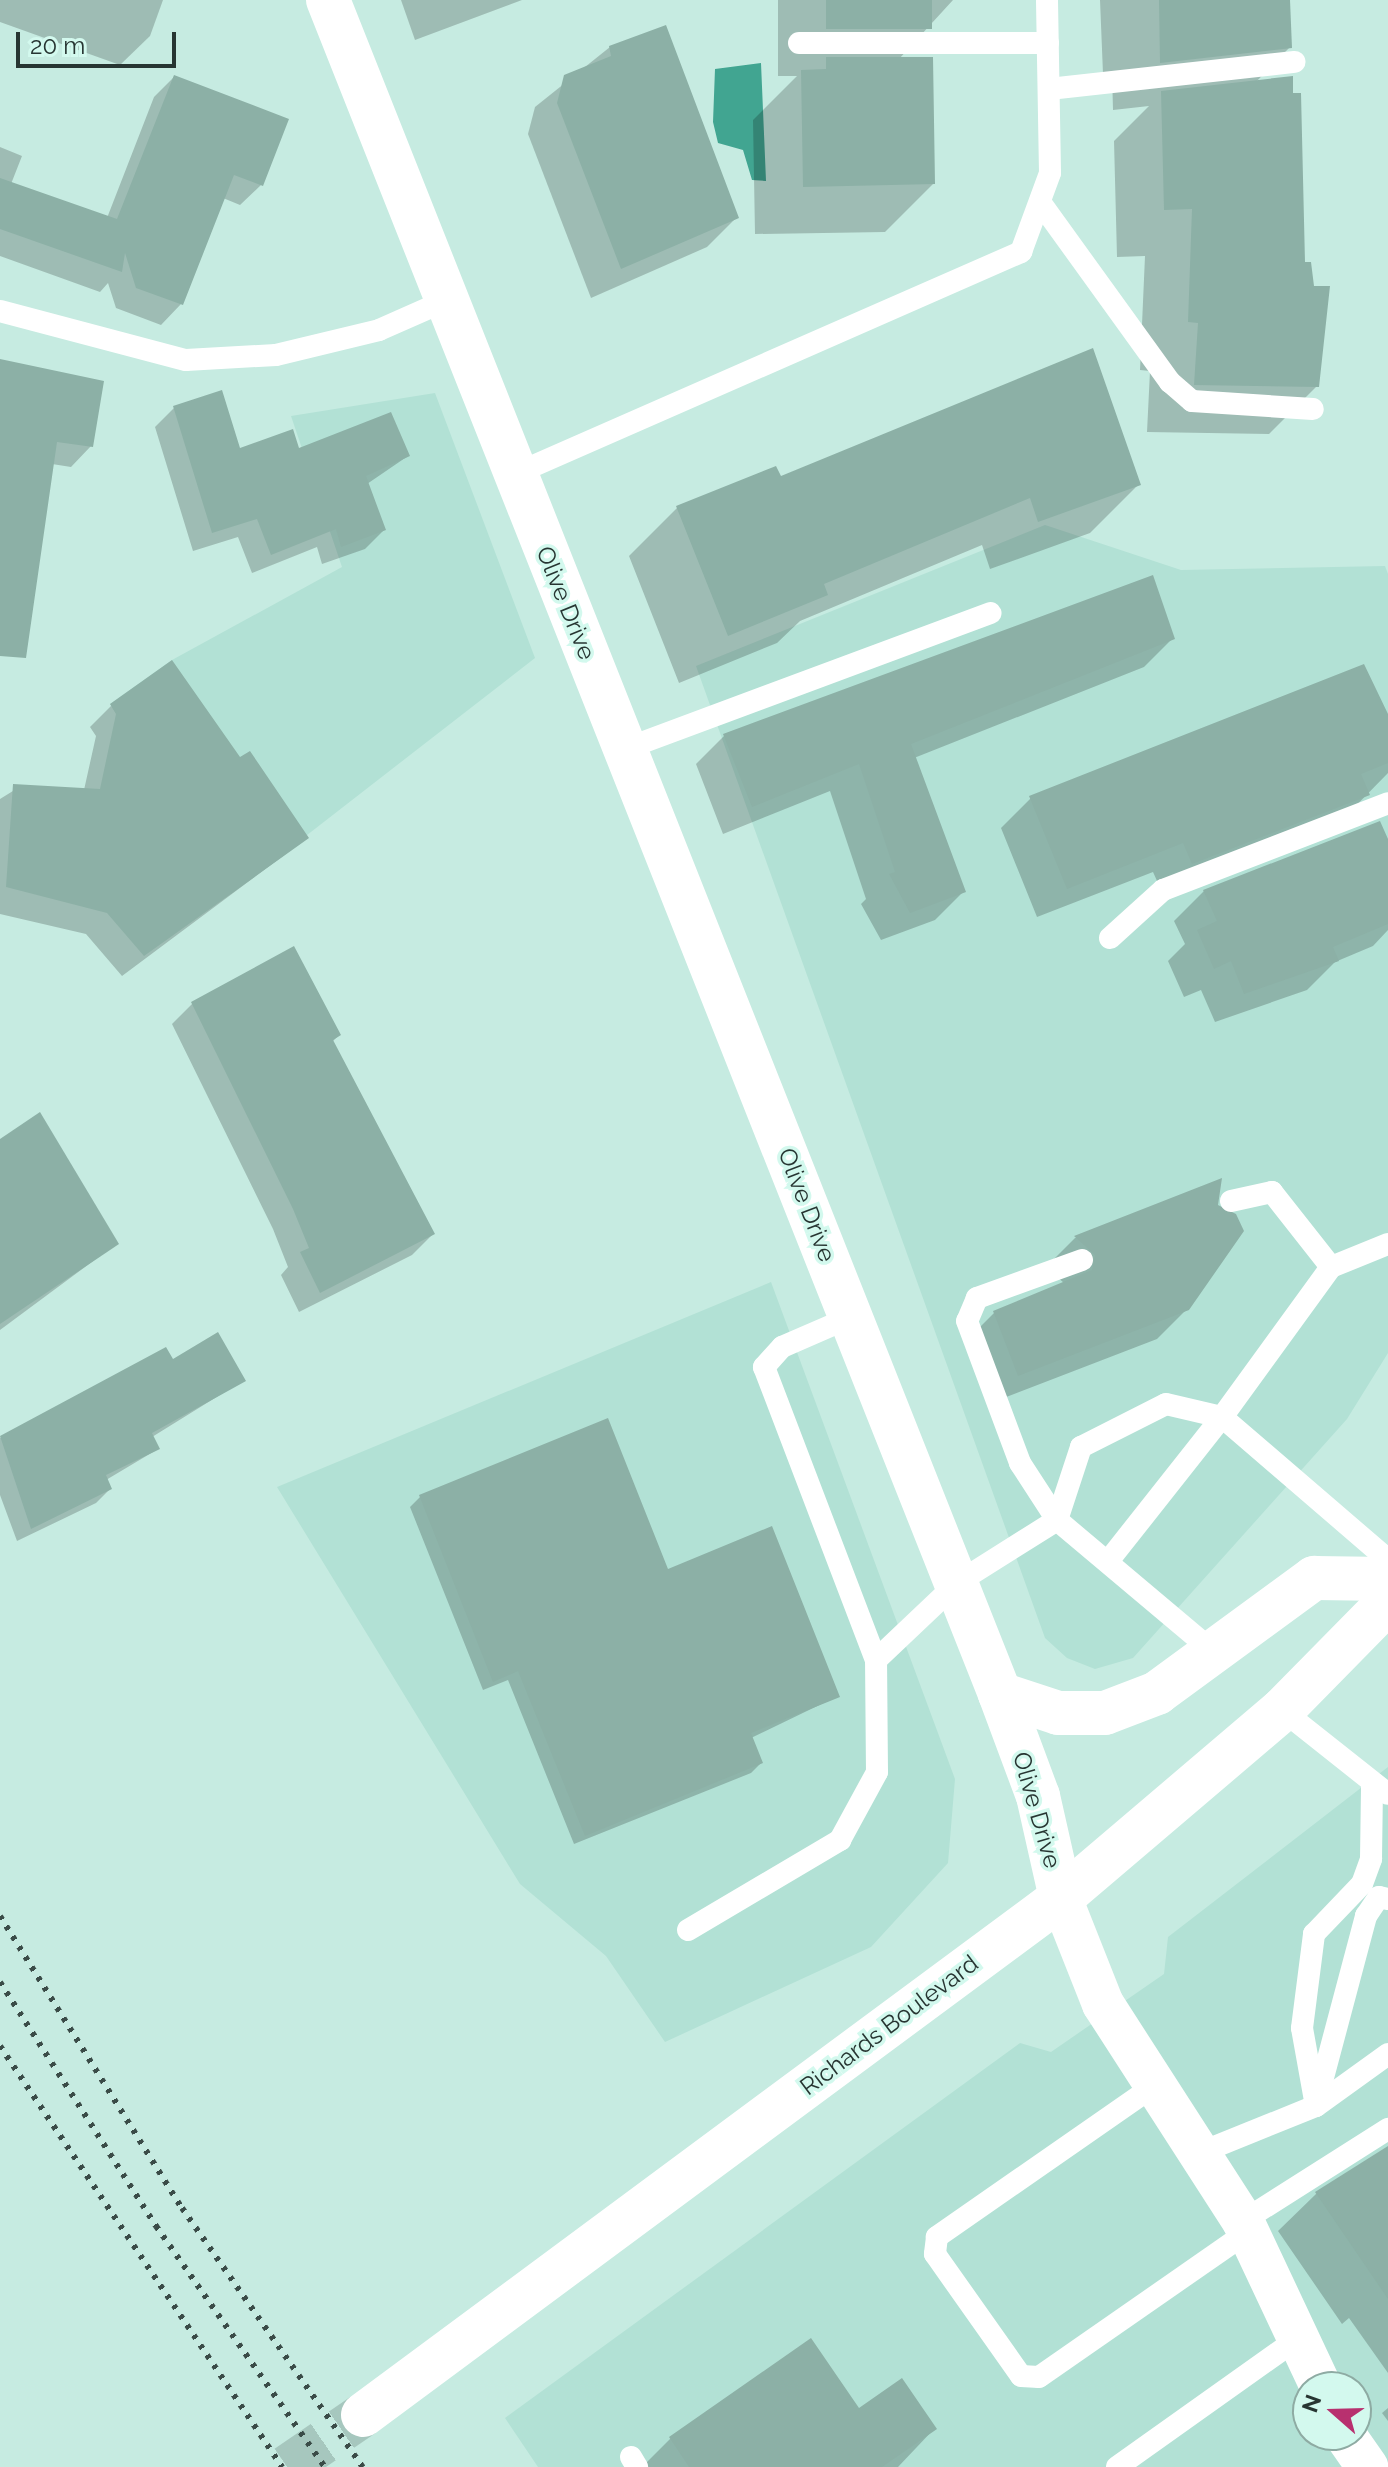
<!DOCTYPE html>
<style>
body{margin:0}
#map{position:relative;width:1388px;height:2467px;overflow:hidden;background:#c6ebe1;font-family:Raleway,sans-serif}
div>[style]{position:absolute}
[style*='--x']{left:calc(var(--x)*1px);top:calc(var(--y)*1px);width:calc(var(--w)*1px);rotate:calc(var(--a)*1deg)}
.built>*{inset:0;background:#b2e1d5}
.water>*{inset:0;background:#41a591}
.shadow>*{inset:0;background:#0003}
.building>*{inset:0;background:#8cb0a6;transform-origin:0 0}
.secondary-tunnel>*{height:44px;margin-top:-22px;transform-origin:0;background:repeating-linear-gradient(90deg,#a6c7be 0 44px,transparent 0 66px)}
.service>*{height:22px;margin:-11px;padding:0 11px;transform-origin:11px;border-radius:11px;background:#fff}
.minor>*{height:42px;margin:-21px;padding:0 21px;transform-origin:21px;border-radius:21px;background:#fff}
.tertiary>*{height:44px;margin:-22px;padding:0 22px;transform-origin:22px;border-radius:22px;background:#fff}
.secondary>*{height:44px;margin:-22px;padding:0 22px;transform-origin:22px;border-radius:22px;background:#fff}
.rail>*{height:6px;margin-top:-3px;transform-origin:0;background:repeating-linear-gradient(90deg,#3a4b47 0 4px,transparent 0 12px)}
span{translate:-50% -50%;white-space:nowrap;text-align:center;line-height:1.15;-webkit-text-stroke:7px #d3f9ee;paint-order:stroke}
.street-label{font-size:24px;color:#273532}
.north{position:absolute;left:1292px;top:2371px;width:80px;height:80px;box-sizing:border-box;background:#d3f9ee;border:2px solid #8eaba3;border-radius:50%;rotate:290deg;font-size:22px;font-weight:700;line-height:32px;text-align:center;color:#273532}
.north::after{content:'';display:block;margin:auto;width:28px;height:36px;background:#b8306f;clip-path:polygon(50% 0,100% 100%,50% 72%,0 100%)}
.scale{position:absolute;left:16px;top:32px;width:160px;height:36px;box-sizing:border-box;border:4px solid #273532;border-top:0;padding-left:10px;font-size:24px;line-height:28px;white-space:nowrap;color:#273532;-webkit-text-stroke:6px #d3f9ee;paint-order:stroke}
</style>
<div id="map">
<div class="built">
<div style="clip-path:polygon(435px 393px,535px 658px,231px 894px,110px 704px,172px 660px,342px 567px,291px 416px)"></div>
<div style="clip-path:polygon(1045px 525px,1181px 570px,1385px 566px,1388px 574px,1388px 1353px,1347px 1419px,1133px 1658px,1095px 1669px,1067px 1658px,1045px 1638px,696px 666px)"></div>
<div style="clip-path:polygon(771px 1282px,955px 1779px,948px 1863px,871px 1947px,665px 2042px,606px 1956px,520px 1884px,277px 1487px)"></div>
<div style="clip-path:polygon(evenodd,1388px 1767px,1388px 2467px,538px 2467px,505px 2418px,1020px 2043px,1051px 2052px,1164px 1974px,1168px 1937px,1388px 1767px,1308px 2387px,1356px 2387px,1356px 2435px,1308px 2435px,1308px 2387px)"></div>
</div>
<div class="water">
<div style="clip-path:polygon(761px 63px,766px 181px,752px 180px,743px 150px,718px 143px,713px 122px,715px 69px)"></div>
</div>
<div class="shadow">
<div style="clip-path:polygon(0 0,163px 0,150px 36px,120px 65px,0 22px)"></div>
<div style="clip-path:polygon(401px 0,522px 0,415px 40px)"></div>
<div style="clip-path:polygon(778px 0,953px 0,899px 59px,933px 184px,885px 232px,755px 234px,753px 120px,797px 76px,778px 76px)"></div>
<div style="clip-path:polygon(1100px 0,1288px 0,1290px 47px,1255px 83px,1303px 264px,1317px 386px,1269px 434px,1147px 432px,1150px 371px,1140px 370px,1145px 256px,1117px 257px,1114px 141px,1149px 106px,1113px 110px,1112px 73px,1103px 74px)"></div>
<div style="clip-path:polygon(610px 47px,737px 217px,707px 247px,591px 298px,528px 134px,535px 107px)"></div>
<div style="clip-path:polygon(174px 77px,261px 185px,240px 205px,223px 198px,181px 304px,161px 325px,116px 308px,108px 283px,100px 292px,0 256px,0 147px,22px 156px,11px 184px,107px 218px,154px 97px)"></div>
<div style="clip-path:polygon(0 361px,91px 446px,71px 467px,52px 464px,0 604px)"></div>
<div style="clip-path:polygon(174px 408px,239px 450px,408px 456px,367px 484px,384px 530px,365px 549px,322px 564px,317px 547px,252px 573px,238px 537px,193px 551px,155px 427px)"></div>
<div style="clip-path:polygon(780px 479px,1138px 485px,1090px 533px,990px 569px,982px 545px,800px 621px,777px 643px,679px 683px,629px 556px,677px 508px)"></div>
<div style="clip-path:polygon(1173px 638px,1144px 667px,914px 758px,964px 891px,935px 920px,881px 940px,861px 904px,866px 899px,830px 791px,723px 834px,696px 764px,724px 736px)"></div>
<div style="clip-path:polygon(111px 706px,239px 760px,307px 838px,122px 976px,86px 934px,0 914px,0 799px,21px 786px,84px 790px,96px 736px,90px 727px)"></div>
<div style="clip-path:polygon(1388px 718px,1388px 773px,1338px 824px,1162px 892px,1153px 872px,1037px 917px,1001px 828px,1031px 798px)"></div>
<div style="clip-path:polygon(1388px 844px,1388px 930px,1373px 946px,1335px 962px,1307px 990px,1215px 1022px,1201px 990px,1184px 997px,1168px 961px,1185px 944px,1174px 921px,1204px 891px)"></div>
<div style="clip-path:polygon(193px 1003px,339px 1035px,332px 1042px,433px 1234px,412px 1255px,299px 1312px,281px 1275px,288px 1267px,273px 1229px,172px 1024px)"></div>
<div style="clip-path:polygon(0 1143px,116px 1244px,0 1330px)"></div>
<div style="clip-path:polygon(1219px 1181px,1188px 1308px,1157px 1339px,988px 1404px,964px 1343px,994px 1313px,1064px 1283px,1046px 1267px,1075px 1238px)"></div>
<div style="clip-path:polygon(165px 1349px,172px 1362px,244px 1380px,152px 1437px,158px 1449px,106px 1480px,110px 1489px,96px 1503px,17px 1541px,0 1495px,0 1438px)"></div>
<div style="clip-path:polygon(420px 1497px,667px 1571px,838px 1696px,751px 1738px,761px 1763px,751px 1773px,574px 1844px,508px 1680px,483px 1690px,410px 1507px)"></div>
<div style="clip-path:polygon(1388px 2148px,1388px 2373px,1349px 2318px,1342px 2324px,1278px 2231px,1316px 2194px)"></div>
<div style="clip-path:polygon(811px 2341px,858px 2411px,934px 2429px,898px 2467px,642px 2467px,670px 2439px)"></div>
<div style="clip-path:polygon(1388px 2408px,1388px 2421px,1382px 2413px)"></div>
</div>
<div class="building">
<div style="left:826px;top:0;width:106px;height:29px"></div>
<div style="clip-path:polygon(1159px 0,1290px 0,1292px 48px,1160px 63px)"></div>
<div style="clip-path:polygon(666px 25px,739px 218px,621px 269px,557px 103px,564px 75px,611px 56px,609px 46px)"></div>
<div style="clip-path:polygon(826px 57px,933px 57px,935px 184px,803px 187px,801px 70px,826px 69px)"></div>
<div style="clip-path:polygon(174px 75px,289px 119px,263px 186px,234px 175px,183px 305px,136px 288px,125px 253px,122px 272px,0 229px,0 178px,117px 219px)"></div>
<div style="clip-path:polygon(1293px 76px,1293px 93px,1301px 93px,1305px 262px,1311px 262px,1314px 286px,1330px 286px,1319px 387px,1194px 385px,1198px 323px,1188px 322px,1192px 209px,1164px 210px,1161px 91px)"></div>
<div style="clip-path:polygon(1093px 348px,1141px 485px,1038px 522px,1030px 498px,824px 584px,828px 595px,728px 636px,676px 506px,776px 466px,781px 476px)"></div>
<div style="clip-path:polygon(0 359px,104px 381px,93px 447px,57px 442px,26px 658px,0 656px)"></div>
<div style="clip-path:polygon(222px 390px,240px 448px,293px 429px,299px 448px,391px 412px,410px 456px,366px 476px,386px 530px,341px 547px,336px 529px,271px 555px,257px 519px,212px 533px,173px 406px)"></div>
<div style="clip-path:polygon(1153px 575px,1175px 639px,911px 744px,966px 892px,910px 913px,889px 874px,895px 872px,859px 764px,752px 807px,723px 734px)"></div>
<div style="clip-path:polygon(172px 660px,240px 757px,250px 751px,309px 838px,144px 956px,107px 913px,6px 887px,13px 784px,100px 789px,116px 714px,110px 704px)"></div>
<div style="clip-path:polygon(1364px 664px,1388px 714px,1388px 763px,1361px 774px,1370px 795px,1192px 864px,1183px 843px,1067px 889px,1029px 796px)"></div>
<div style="clip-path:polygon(1380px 821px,1388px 839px,1388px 924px,1333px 947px,1339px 961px,1244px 994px,1231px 961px,1214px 969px,1197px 930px,1217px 921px,1203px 890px)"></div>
<div style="clip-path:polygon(294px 946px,341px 1035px,333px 1040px,435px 1234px,320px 1293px,300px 1252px,309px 1248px,293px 1209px,191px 1002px)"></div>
<div style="clip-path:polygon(40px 1112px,119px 1244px,0 1324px,0 1139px)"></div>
<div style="clip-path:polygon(1222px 1178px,1218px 1205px,1236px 1214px,1244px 1231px,1189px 1310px,1018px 1376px,993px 1311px,1092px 1270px,1095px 1255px,1074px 1236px)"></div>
<div style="clip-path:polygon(218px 1332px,246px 1381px,152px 1433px,160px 1449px,106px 1475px,112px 1489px,31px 1529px,0 1436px,166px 1347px,173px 1359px)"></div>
<div style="clip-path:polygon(608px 1418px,668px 1569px,772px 1526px,840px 1697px,751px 1733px,763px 1763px,585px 1836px,518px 1671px,493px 1682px,419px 1495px)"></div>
<div style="clip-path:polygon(1388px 2146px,1388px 2299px,1315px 2192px)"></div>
<div style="clip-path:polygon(811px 2338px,859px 2408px,902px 2378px,937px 2429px,882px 2467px,689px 2467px,669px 2437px)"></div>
</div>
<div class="secondary-tunnel">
<div style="--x:287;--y:2467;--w:92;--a:-34.4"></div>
</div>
<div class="service">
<div style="--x:799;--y:43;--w:249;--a:0"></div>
<div style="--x:1049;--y:89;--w:247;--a:-6.3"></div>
<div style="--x:1040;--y:202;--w:222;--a:54.2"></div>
<div style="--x:1170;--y:382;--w:29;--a:41"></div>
<div style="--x:1192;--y:401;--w:121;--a:3.8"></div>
<div style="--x:0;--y:311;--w:192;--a:14.8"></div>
<div style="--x:186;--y:360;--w:90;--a:-3.2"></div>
<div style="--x:276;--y:355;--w:106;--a:-13.6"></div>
<div style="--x:379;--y:330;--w:74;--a:-23.8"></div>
<div style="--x:515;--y:474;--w:553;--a:-23.69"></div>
<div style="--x:1021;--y:252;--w:84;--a:-69.8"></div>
<div style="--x:1050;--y:173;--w:173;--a:-91"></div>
<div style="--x:625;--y:749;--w:390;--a:-20.4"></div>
<div style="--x:1110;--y:938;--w:72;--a:-42.2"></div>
<div style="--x:1163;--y:890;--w:241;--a:-21.1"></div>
<div style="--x:1231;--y:1201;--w:42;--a:-12.4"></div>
<div style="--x:1272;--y:1192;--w:95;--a:51.8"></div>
<div style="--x:1388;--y:1244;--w:61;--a:158"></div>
<div style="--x:1331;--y:1267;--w:185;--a:126"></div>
<div style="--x:1222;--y:1417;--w:219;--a:40.7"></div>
<div style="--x:1082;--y:1260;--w:112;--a:160.1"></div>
<div style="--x:977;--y:1298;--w:25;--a:113"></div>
<div style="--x:967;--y:1321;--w:152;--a:69.5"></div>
<div style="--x:1020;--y:1463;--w:68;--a:57"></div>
<div style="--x:1057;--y:1520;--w:199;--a:40.1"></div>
<div style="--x:851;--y:1317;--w:75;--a:156.5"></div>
<div style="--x:782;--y:1347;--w:27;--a:132"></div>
<div style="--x:764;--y:1367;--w:314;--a:69.1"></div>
<div style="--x:1282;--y:1710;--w:135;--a:38.4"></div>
<div style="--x:688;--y:1930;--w:177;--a:-30.6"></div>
<div style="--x:840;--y:1840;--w:77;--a:-61.4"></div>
<div style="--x:877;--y:1772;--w:112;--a:-90.5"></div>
<div style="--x:876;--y:1660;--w:112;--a:-43.5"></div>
<div style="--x:957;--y:1583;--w:118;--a:-32.2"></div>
<div style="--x:1057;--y:1520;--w:77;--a:-71.8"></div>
<div style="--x:1081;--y:1447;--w:95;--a:-26.8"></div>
<div style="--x:1166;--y:1404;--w:57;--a:13.1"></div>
<div style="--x:1222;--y:1417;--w:181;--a:128.3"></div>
<div style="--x:1151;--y:2088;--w:261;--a:145.2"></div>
<div style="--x:937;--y:2237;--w:17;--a:97"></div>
<div style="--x:935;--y:2254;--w:149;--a:54.8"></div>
<div style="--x:1021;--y:2376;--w:18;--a:3"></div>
<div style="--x:1039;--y:2377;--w:256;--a:-34.8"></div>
<div style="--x:1316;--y:2104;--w:195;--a:-75.1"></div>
<div style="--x:1366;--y:1916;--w:23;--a:-56"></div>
<div style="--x:1379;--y:1897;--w:9;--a:13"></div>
<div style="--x:1316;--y:2106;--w:79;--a:-100.2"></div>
<div style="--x:1302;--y:2028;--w:95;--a:-82.7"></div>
<div style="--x:1314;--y:1934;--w:69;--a:-46.2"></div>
<div style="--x:1362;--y:1884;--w:27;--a:-70"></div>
<div style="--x:1371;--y:1859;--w:71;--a:-89.2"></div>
<div style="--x:1197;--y:2154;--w:128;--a:-22"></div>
<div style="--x:1316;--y:2106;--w:89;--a:-35.8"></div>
<div style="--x:1243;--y:2221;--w:172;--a:-32.4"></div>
<div style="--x:631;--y:2457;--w:12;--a:59"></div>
<div style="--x:1117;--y:2467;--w:228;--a:-35.4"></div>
</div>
<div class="minor">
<div style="--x:1061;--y:1898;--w:114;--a:68.4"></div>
<div style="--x:1103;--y:2004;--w:258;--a:57.2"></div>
<div style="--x:1243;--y:2221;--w:183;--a:64.8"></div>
<div style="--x:1345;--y:2435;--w:39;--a:55"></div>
</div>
<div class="tertiary">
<div style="--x:328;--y:0;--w:1822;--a:68.36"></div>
<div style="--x:1000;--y:1694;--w:109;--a:69.6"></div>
<div style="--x:1038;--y:1796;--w:105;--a:77.3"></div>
</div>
<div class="secondary">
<div style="--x:1000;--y:1694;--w:61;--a:18.1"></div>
<div style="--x:1058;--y:1713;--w:47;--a:0"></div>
<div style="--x:1105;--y:1713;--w:56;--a:-21"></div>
<div style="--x:1157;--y:1693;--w:195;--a:-36.2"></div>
<div style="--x:1314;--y:1578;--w:74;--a:0.8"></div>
<div style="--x:363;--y:2415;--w:869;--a:-36.53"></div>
<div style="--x:1061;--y:1898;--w:290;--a:-40.4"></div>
<div style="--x:1282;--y:1710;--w:151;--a:-45.5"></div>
</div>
<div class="rail">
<div style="--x:0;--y:1916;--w:344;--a:58.1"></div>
<div style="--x:182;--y:2208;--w:316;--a:55.1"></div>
<div style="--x:0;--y:1982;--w:290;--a:57.4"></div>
<div style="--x:156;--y:2226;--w:294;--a:55"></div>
<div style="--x:0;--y:2046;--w:507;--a:56.18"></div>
</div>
<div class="street-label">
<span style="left:566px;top:603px;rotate:68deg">Olive Drive</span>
<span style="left:807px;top:1205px;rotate:69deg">Olive Drive</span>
<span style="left:1037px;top:1810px;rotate:74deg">Olive Drive</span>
<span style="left:889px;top:2025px;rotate:-37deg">Richards Boulevard</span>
</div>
<div class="north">N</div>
<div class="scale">20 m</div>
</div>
